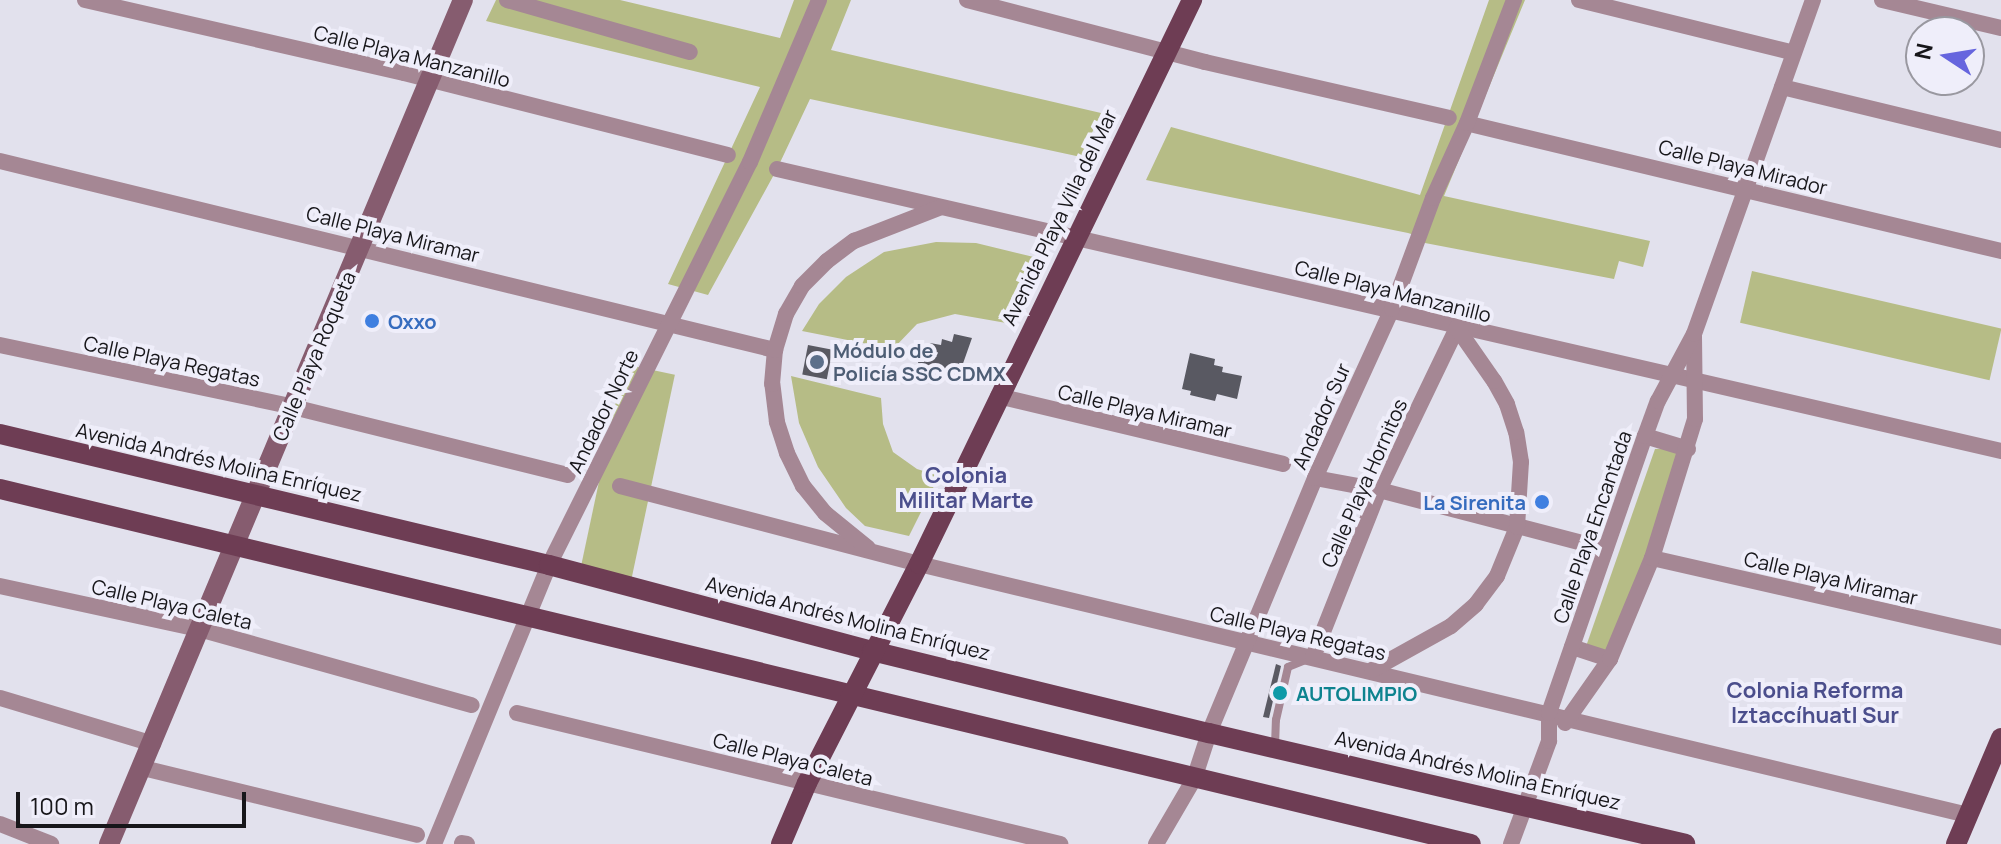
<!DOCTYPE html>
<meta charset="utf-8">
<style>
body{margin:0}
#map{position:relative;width:2001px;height:844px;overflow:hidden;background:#e2e1ed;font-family:Manrope,sans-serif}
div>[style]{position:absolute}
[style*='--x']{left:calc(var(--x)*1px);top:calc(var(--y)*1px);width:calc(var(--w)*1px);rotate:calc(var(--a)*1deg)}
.green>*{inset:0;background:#b6bc86;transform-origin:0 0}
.building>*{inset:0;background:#595962;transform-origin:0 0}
.lane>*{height:8px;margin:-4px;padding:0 4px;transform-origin:4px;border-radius:4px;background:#a58794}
.street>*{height:16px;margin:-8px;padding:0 8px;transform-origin:8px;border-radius:8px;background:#a58794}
.secondary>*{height:20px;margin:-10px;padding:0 10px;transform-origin:10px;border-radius:10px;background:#865c6f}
.primary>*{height:20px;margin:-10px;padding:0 10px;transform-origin:10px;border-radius:10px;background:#6e3d54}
.dots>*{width:22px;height:22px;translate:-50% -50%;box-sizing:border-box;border:4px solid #efeefa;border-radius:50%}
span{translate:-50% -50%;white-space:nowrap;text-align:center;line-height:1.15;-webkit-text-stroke:8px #efeefa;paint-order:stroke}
.street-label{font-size:20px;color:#17161a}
.shop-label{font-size:20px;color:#366cbe;font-weight:700}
.left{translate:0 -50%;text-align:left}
.right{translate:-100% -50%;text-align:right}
.service-label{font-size:20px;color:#4e5e75;font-weight:700}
.culture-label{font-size:20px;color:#0d838f;font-weight:700}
.neighbourhood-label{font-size:22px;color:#4b4e8c;font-weight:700}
.north{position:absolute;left:1905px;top:16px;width:80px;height:80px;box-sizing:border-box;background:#efeefa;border:2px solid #9998a0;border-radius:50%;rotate:282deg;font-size:22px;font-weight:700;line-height:32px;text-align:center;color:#17161a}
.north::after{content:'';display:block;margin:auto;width:28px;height:36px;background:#6665de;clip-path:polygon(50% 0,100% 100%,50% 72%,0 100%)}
.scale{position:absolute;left:16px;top:792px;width:230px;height:36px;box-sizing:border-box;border:4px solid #17161a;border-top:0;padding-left:10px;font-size:24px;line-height:28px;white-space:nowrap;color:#17161a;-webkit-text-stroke:6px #efeefa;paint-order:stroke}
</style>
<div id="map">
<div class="green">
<div style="clip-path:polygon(496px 0,620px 0,780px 38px,794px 0,851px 0,831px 50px,1101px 113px,1081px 157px,810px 99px,777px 169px,708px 295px,668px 284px,760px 87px,486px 21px)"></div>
<div style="clip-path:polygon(1489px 0,1525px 0,1444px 196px,1650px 241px,1643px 267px,1619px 261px,1614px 279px,1425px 243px,1424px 238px,1408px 233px,1146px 180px,1171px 127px,1420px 195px)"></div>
<div style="clip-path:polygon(936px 242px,976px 243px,1046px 260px,1012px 324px,955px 314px,917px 324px,893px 349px,802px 331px,819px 304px,846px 277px,884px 252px)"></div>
<div style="left:1752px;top:271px;width:256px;height:53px;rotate:13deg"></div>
<div style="left:624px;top:364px;width:52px;height:207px;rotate:12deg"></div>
<div style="clip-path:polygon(791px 376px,881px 398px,883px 424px,893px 452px,917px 469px,939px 476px,909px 536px,865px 526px,846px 508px,818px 467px,799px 423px)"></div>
<div style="clip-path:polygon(1670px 448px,1680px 454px,1681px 463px,1610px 652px,1583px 655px,1655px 449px)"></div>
</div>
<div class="building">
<div style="clip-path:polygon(954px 334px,972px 338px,960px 372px,948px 369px,946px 375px,931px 372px,931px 366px,918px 363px,921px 349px,928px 351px,930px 343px,941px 345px,942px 339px,952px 342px)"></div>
<div style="left:808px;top:345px;width:25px;height:30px;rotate:11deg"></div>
<div style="clip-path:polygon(1190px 353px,1215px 359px,1214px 365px,1223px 367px,1222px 372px,1242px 376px,1237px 399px,1217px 394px,1215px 401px,1190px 395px,1191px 391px,1182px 389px)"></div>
<div style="clip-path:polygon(1276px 664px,1281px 666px,1269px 718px,1263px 717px)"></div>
</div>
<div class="lane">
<div style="--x:1275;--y:746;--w:26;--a:-88"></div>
<div style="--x:1276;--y:720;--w:54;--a:-77.2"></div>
<div style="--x:1288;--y:667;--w:18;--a:-22"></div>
</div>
<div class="street">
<div style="--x:85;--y:0;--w:327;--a:12.9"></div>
<div style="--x:404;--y:73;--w:334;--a:14.2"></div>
<div style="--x:507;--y:0;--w:190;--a:15.9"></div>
<div style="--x:967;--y:0;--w:246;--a:14.6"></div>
<div style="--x:1205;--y:62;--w:250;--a:12.9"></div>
<div style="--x:1579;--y:0;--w:221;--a:13.8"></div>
<div style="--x:1882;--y:0;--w:122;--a:13.2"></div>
<div style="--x:1782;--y:87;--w:225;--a:13.6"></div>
<div style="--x:1474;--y:125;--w:542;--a:13.45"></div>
<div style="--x:0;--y:161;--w:798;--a:13.71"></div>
<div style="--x:777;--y:169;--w:1256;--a:12.97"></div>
<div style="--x:0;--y:345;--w:299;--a:11.9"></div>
<div style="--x:293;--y:407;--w:283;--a:13.9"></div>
<div style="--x:998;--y:396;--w:293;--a:13.4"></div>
<div style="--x:1645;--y:436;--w:45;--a:16.8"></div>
<div style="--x:1315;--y:478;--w:65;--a:10.6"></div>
<div style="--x:1379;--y:490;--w:234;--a:14.6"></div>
<div style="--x:620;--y:486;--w:309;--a:14.6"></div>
<div style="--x:919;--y:564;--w:1079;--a:13.46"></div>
<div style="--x:868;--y:548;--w:55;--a:-140.9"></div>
<div style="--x:825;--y:513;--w:35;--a:-129"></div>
<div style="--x:803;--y:486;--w:37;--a:-116"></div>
<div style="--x:787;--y:453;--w:33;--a:-108"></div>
<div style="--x:777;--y:422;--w:38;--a:-97"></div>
<div style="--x:772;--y:384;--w:34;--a:-85"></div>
<div style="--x:775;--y:350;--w:38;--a:-73"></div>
<div style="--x:786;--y:314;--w:32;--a:-60"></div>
<div style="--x:802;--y:286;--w:35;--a:-45"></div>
<div style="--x:827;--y:261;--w:34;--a:-37"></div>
<div style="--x:854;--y:241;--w:93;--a:-21.3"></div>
<div style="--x:1652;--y:558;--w:358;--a:12.8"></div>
<div style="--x:0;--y:586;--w:204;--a:12.2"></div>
<div style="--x:199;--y:629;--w:283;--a:15.6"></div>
<div style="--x:1572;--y:647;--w:40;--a:18"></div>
<div style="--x:1313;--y:657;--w:180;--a:-68.4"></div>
<div style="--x:1379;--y:490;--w:180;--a:-64.3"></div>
<div style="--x:1372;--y:670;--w:90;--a:-29.1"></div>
<div style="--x:1451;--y:626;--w:33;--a:-41"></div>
<div style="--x:1476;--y:604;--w:35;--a:-53"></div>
<div style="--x:1497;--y:576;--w:53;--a:-67.8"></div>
<div style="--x:1517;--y:527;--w:65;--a:-86.5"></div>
<div style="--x:1521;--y:462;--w:30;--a:-99"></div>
<div style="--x:1516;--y:432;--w:29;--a:-108"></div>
<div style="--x:1507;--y:404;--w:26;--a:-119"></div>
<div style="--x:1494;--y:381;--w:65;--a:-124.9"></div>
<div style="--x:0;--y:698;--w:160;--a:16.7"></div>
<div style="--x:517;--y:713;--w:559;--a:13.56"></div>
<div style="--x:1565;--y:723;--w:78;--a:-54.9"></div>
<div style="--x:1610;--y:659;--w:109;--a:-67.4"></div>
<div style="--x:1652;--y:558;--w:145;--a:-72.8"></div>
<div style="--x:1695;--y:419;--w:84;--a:-90.7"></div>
<div style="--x:143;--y:768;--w:282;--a:13.7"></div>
<div style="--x:0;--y:824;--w:55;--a:21.4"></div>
<div style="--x:462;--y:843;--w:5;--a:11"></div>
<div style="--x:434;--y:844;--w:302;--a:-67.6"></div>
<div style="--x:549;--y:565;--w:450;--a:-63.5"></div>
<div style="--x:750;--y:162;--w:176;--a:-66.9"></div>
<div style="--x:1156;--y:844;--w:75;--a:-59.7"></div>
<div style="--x:1194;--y:779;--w:48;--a:-71.9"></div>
<div style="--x:1209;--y:733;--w:276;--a:-67.4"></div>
<div style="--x:1315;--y:478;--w:186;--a:-65.5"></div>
<div style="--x:1392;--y:309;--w:118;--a:-69.7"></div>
<div style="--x:1433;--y:198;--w:82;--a:-65.6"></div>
<div style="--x:1467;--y:123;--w:132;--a:-69.1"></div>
<div style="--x:1511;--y:844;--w:110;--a:-69.7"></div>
<div style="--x:1549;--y:741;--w:28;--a:-90"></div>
<div style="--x:1549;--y:713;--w:293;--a:-70.9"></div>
<div style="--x:1645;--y:436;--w:37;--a:-70"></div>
<div style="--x:1658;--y:401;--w:76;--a:-61.8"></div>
<div style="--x:1694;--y:334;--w:355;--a:-70.4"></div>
</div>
<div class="secondary">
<div style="--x:109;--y:844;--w:915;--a:-67.25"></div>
</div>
<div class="primary">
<div style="--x:0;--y:434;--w:564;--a:13.42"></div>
<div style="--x:549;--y:565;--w:334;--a:14.9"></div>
<div style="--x:872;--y:651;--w:347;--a:13.7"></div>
<div style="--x:1209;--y:733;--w:489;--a:13.1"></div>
<div style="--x:0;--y:489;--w:1513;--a:13.57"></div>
<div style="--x:781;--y:844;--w:66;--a:-66.9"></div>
<div style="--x:807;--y:783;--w:246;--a:-62.9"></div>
<div style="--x:919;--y:564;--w:627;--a:-64.17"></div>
<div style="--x:1956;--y:844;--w:115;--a:-67"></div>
</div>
<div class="dots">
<div style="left:372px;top:321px;background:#3f7fe0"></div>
<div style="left:817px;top:362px;background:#5c6f8a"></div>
<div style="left:1542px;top:502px;background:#3f7fe0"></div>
<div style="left:1280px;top:693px;background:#0f9aa8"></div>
</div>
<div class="street-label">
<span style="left:412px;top:56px;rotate:14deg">Calle Playa Manzanillo</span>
<span style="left:1743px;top:167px;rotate:14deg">Calle Playa Mirador</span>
<span style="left:1059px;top:217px;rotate:-64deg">Avenida Playa Villa del Mar</span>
<span style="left:393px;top:234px;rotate:14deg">Calle Playa Miramar</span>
<span style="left:1393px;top:291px;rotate:14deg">Calle Playa Manzanillo</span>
<span style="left:314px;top:356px;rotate:-67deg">Calle Playa Roqueta</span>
<span style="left:172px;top:361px;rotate:12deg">Calle Playa Regatas</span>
<span style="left:603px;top:411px;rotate:-64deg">Andador Norte</span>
<span style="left:1145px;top:411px;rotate:13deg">Calle Playa Miramar</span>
<span style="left:1321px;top:416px;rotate:-66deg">Andador Sur</span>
<span style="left:219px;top:462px;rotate:13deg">Avenida Andrés Molina Enríquez</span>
<span style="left:1364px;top:483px;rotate:-66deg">Calle Playa Hornitos</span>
<span style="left:1592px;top:527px;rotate:-71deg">Calle Playa Encantada</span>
<span style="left:1831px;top:578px;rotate:13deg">Calle Playa Miramar</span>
<span style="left:172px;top:604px;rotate:13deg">Calle Playa Caleta</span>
<span style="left:848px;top:618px;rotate:14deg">Avenida Andrés Molina Enríquez</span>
<span style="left:1298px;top:633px;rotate:13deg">Calle Playa Regatas</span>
<span style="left:793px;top:759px;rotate:14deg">Calle Playa Caleta</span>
<span style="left:1478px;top:770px;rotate:13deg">Avenida Andrés Molina Enríquez</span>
</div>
<div class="shop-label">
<span class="left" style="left:388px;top:321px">Oxxo</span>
<span class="right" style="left:1526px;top:502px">La Sirenita</span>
</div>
<div class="service-label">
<span class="left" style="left:833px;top:362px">Módulo de<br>Policía SSC CDMX</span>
</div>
<div class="culture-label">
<span class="left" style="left:1296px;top:693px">AUTOLIMPIO</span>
</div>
<div class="neighbourhood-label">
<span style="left:966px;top:488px">Colonia<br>Militar Marte</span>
<span style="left:1815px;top:703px">Colonia Reforma<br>Iztaccíhuatl Sur</span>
</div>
<div class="north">N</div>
<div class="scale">100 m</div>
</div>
